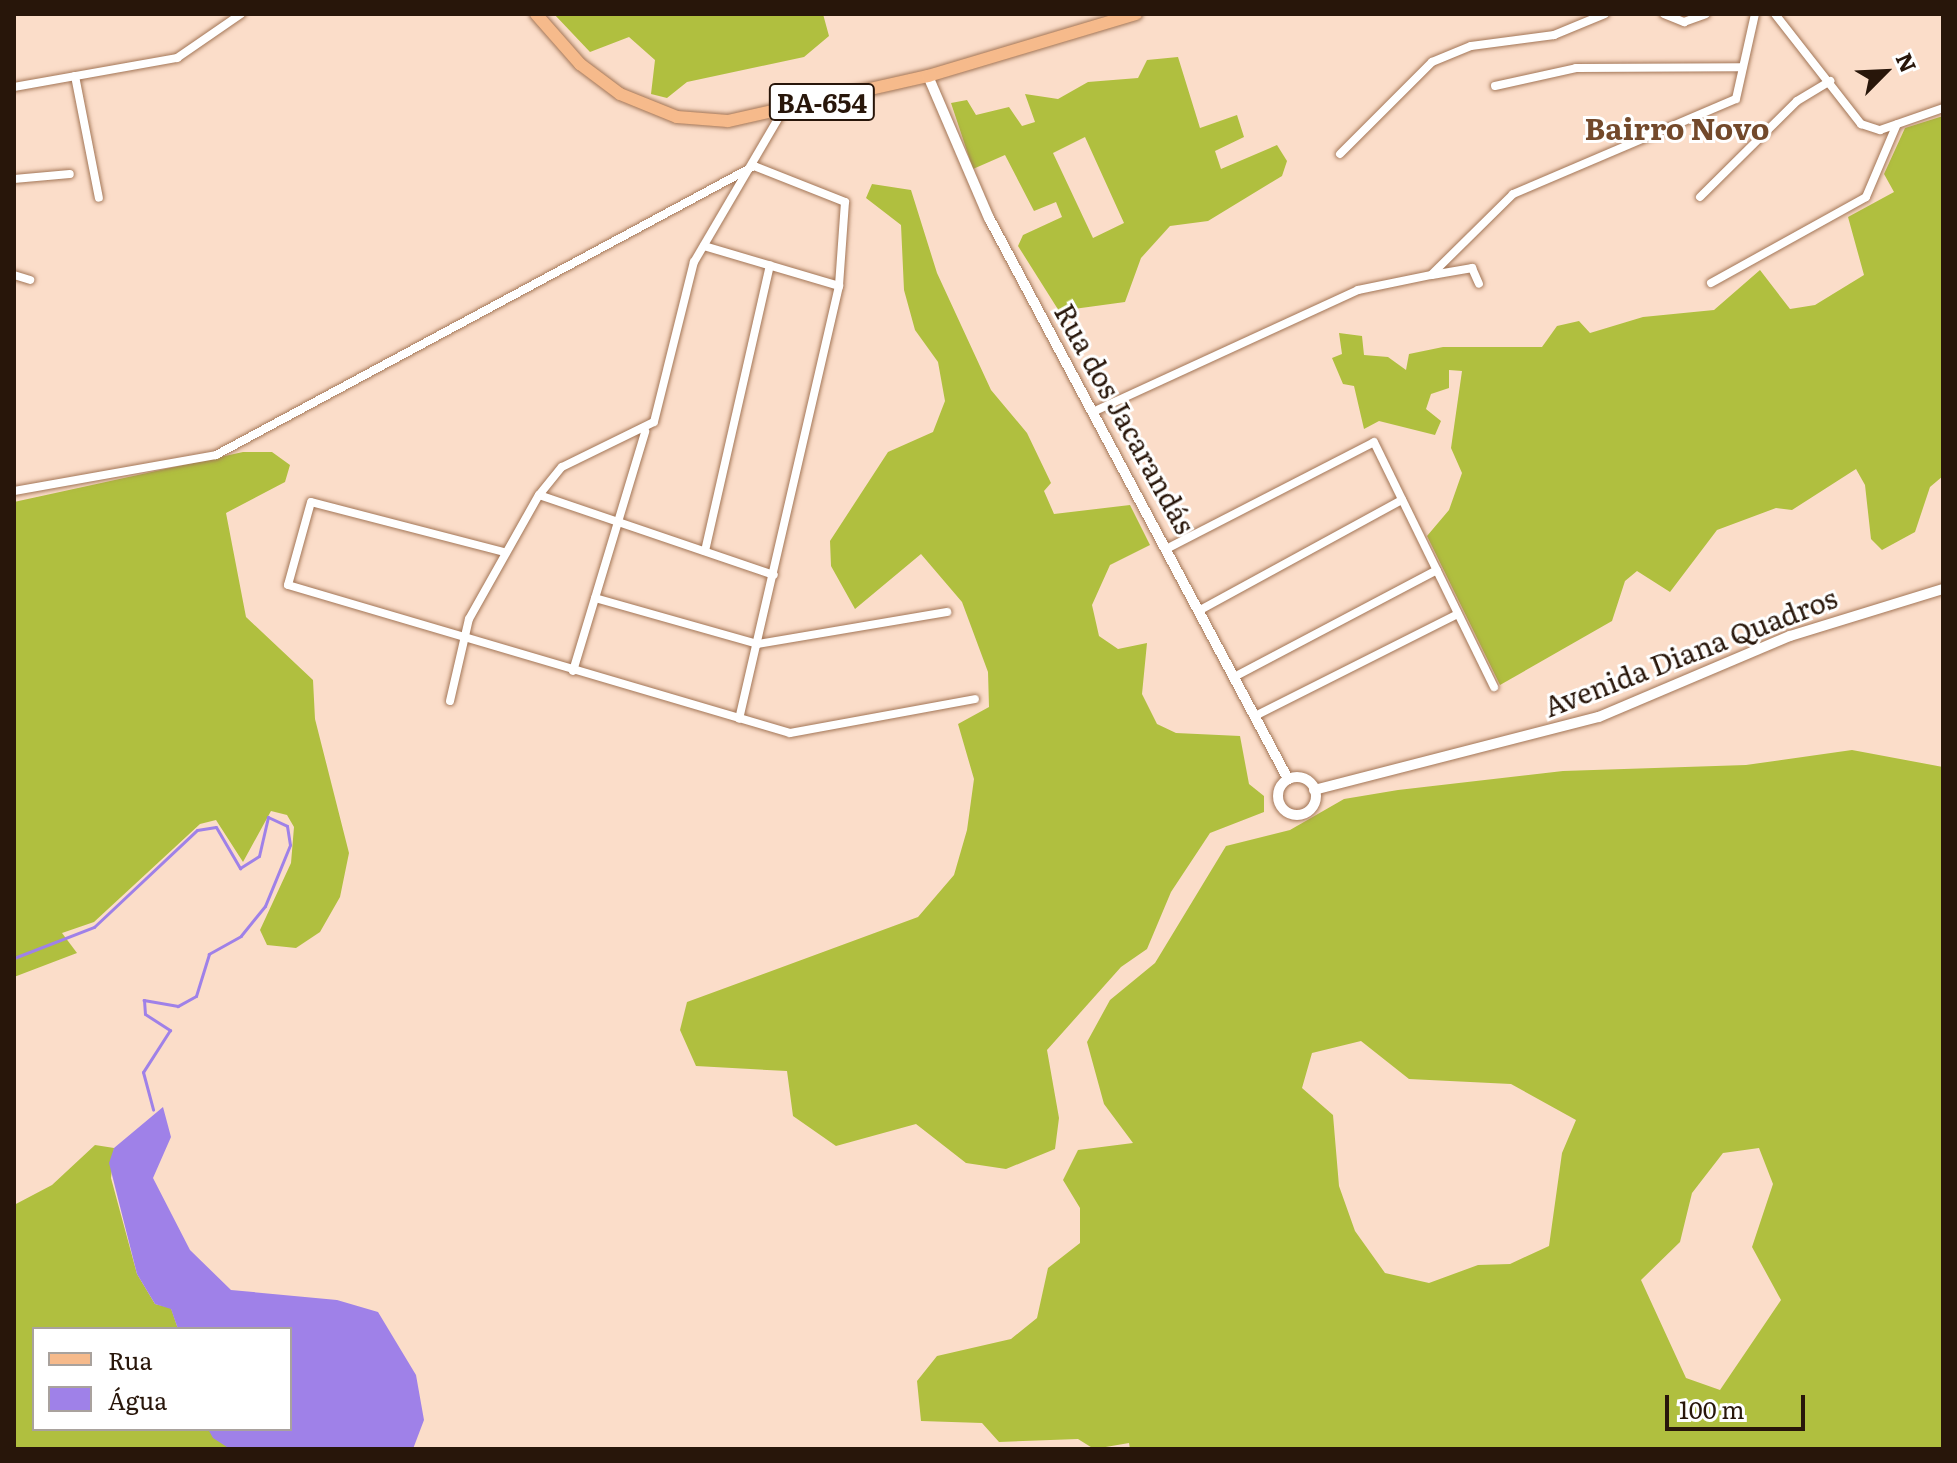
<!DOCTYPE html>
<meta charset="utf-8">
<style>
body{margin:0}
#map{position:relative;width:1957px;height:1463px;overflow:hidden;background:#fbddc9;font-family:Literata,serif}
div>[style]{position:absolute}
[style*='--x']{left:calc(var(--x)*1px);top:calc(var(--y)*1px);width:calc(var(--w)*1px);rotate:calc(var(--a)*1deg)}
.forest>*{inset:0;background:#b0bf3f}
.water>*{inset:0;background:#9f81e8}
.stream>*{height:3px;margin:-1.5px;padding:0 1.5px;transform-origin:1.5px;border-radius:1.5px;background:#9f81e8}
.roads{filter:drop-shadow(0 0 2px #a37657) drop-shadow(0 0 2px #a37657)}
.minor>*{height:8px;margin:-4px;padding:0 4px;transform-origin:4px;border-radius:4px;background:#fff}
.tertiary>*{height:10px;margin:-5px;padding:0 5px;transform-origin:5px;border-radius:5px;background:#fff}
.tertiary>.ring{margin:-5px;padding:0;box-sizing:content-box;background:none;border:10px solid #fff;border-radius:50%}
.primary>*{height:12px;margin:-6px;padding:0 6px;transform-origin:6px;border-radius:6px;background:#f6ba8b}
span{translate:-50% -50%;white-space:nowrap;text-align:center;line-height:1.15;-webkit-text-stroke:6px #fff;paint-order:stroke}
.shield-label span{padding:2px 6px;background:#fff;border:2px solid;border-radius:6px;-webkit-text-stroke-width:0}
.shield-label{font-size:26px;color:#28160a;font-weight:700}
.street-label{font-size:28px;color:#28160a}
.neighbourhood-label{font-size:30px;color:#73492b;font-weight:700}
.frame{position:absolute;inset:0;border:16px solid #28160a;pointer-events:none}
.legend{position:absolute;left:32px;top:1327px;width:260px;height:104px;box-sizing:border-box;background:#fff;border:2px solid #a9a29d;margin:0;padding:10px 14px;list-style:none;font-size:24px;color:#28160a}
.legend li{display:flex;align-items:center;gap:16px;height:40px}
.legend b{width:40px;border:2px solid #a9a29d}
.north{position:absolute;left:1845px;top:32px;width:80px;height:80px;-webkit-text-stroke:6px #fff;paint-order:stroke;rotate:66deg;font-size:22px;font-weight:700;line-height:32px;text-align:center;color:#28160a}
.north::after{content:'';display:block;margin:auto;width:28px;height:36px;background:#28160a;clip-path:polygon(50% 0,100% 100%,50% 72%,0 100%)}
.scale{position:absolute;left:1665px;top:1395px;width:140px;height:36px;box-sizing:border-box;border:4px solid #28160a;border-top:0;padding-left:10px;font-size:24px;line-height:28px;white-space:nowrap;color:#28160a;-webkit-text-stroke:6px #fff;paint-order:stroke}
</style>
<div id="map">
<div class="forest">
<div style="clip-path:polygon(554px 14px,823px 14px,829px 36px,804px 57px,687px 82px,667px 98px,651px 94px,655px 60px,629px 37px,590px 52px)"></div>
<div style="clip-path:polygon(evenodd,1178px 57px,1200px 128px,1237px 115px,1244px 137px,1215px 151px,1221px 169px,1277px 145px,1287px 161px,1282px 176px,1208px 221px,1170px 226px,1141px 258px,1125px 302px,1059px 311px,1018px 246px,1023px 235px,1062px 217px,1056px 202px,1034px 211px,1005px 155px,973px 169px,951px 103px,967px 100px,976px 115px,1009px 107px,1022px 126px,1035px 122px,1025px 94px,1058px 99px,1088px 82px,1138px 78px,1147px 60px,1178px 57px,1085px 137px,1124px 223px,1093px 238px,1053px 153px,1085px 137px)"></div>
<div style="clip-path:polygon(1943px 116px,1943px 476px,1930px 487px,1915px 532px,1882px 550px,1871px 539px,1865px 485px,1856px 469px,1792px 510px,1776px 508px,1717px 530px,1670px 592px,1637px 571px,1625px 581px,1612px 621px,1500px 685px,1427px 536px,1449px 510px,1462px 473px,1451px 448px,1462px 371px,1449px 370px,1449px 388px,1431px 394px,1426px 409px,1441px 421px,1435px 435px,1379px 421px,1364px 429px,1354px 386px,1343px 384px,1332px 358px,1342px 354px,1339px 333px,1362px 336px,1364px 355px,1388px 357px,1406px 370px,1409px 354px,1443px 347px,1542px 347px,1557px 326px,1579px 321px,1590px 333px,1643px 317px,1714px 310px,1760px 270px,1790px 309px,1815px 305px,1864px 275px,1848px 217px,1894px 192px,1884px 174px,1905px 128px)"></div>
<div style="clip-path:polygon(872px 184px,911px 190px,937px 273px,991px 390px,1027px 433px,1051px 483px,1044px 491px,1054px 514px,1130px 505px,1150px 545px,1110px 565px,1092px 605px,1099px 636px,1118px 649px,1147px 643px,1142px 694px,1157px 724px,1176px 733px,1240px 736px,1249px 784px,1264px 796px,1264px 812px,1210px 833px,1171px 892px,1147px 949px,1121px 967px,1047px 1050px,1059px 1118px,1055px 1149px,1006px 1169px,966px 1163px,916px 1124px,836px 1146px,793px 1116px,787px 1071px,696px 1066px,680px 1030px,687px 1002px,918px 917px,954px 875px,967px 830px,974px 779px,958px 724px,989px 707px,988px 672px,962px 602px,921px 554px,855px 609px,831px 566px,830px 541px,888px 452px,933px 432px,945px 401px,938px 362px,915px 330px,904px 290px,901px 225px,866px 198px)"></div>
<div style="clip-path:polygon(243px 452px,272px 452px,290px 465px,285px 482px,226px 513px,246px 617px,313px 680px,315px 719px,349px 853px,340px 897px,320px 932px,296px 948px,267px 945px,260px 930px,291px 863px,294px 827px,287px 815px,271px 811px,243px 862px,216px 820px,200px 824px,94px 922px,62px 933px,77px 953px,14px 977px,14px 502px)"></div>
<div style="clip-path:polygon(evenodd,1852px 750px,1943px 767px,1943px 1449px,1130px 1449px,1129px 1443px,1094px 1449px,1078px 1439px,999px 1442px,982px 1423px,921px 1421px,917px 1381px,937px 1356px,1011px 1339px,1037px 1318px,1048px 1268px,1080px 1243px,1080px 1208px,1063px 1180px,1078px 1150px,1133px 1143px,1104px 1104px,1087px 1042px,1110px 1000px,1155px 963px,1226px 846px,1290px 830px,1344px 799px,1398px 790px,1563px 771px,1746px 765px,1852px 750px,1361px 1041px,1409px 1079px,1511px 1084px,1576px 1120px,1562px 1153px,1549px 1246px,1510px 1264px,1478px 1265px,1429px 1283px,1385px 1273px,1355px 1231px,1339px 1186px,1333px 1115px,1302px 1088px,1312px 1053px,1361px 1041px,1852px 750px,1759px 1148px,1773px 1184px,1752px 1247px,1781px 1300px,1720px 1390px,1686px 1378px,1641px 1280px,1680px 1242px,1692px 1193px,1723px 1153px,1759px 1148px)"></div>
<div style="clip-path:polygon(95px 1145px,114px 1148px,111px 1178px,137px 1274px,155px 1304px,171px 1308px,178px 1329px,34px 1329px,34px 1429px,208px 1429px,230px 1449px,14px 1449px,14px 1205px,52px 1185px)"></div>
</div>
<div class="water">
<div style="clip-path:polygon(163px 1107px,171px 1137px,153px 1178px,190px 1250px,231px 1290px,337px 1300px,378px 1312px,416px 1375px,424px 1420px,413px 1449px,230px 1449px,213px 1438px,208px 1429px,290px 1429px,290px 1329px,178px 1329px,171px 1309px,155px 1304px,137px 1274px,109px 1163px,114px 1148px)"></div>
</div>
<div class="stream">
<div style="--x:14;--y:958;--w:86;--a:-21.2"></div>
<div style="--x:94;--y:927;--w:141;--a:-43.3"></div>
<div style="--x:197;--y:830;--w:19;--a:-9"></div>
<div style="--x:216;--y:827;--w:48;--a:59.7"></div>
<div style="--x:240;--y:868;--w:22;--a:-32"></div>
<div style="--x:259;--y:856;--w:40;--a:-77"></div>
<div style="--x:268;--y:817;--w:21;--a:25"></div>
<div style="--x:287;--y:826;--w:19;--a:81"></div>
<div style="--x:290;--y:845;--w:66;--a:112.3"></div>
<div style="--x:265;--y:906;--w:38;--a:129"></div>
<div style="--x:241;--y:936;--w:37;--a:151"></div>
<div style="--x:209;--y:954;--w:44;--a:107.2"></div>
<div style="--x:196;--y:996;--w:21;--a:151"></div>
<div style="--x:178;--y:1006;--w:35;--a:-170"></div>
<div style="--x:144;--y:1000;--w:14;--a:86"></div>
<div style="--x:145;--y:1014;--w:30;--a:33"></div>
<div style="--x:170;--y:1030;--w:50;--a:122.7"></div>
<div style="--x:143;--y:1072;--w:39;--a:75"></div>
</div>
<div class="roads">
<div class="minor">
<div style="--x:1664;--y:14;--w:22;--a:22"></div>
<div style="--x:1684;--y:22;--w:23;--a:-20"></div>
<div style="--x:1775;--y:14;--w:140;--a:52"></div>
<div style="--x:1861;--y:124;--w:20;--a:18"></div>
<div style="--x:1880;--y:130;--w:67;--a:-19.2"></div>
<div style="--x:75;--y:76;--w:124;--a:78.9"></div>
<div style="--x:1495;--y:86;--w:83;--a:-12.5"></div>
<div style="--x:1576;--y:68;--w:166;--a:-0.3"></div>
<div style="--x:14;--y:87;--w:166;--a:-10.1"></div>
<div style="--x:177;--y:58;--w:78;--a:-34.5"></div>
<div style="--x:1340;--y:154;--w:130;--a:-45"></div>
<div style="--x:1432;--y:62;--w:42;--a:-22.3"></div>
<div style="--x:1471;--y:46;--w:84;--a:-7.5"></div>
<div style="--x:1554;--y:35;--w:55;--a:-22.4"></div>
<div style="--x:14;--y:179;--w:56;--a:-5.1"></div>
<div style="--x:1700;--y:197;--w:136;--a:-44.7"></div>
<div style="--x:1797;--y:101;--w:39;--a:-31"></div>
<div style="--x:704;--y:246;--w:141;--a:16.5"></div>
<div style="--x:14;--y:275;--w:17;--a:17"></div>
<div style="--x:1432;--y:275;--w:41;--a:-9.9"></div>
<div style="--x:1472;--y:268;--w:17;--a:66"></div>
<div style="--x:1711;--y:283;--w:177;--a:-29"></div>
<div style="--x:1866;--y:197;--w:79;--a:-67"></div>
<div style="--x:1095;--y:411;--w:289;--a:-24.7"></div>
<div style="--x:1358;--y:290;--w:75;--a:-11.6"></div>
<div style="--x:1431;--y:275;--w:115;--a:-44.6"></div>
<div style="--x:1513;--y:194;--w:242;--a:-23.1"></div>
<div style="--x:1736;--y:99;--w:87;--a:-77.4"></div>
<div style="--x:14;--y:491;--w:205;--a:-10.1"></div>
<div style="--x:216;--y:455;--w:611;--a:-28.24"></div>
<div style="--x:754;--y:166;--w:98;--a:21.6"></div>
<div style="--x:845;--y:202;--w:84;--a:94.1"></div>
<div style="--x:839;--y:286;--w:444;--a:103"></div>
<div style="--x:539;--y:495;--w:248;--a:18.8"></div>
<div style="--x:1170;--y:547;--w:229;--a:-27.2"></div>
<div style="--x:1374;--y:442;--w:273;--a:63.9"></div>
<div style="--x:705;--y:551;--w:293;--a:-77.2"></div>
<div style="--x:504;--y:552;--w:199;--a:-165.5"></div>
<div style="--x:311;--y:502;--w:86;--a:105.5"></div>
<div style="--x:288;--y:585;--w:523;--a:16.43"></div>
<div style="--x:790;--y:733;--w:188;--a:-10.4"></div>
<div style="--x:595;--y:598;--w:169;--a:15.8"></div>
<div style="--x:758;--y:644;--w:192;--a:-9.6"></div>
<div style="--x:1202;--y:609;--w:228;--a:-28.6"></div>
<div style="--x:573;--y:671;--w:250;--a:-73.2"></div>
<div style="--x:1236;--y:676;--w:227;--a:-27.8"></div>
<div style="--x:450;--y:701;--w:84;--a:-77"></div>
<div style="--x:469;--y:619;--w:142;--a:-60.6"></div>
<div style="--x:539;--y:495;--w:36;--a:-51"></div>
<div style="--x:562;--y:467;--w:102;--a:-26.1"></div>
<div style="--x:654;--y:422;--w:165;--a:-76"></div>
<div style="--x:694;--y:262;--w:174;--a:-59.6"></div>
<div style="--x:1255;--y:716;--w:227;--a:-26.7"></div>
</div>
<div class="tertiary">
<div style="--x:928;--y:76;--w:155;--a:66.8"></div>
<div style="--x:989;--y:218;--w:636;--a:61.94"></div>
<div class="ring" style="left:1278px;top:777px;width:28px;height:28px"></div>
<div style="--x:1314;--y:790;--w:294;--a:-14.4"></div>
<div style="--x:1599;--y:717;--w:207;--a:-23"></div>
<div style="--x:1790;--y:636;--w:160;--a:-17.1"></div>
</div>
<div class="primary">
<div style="--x:536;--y:14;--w:67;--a:48.7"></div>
<div style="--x:580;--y:64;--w:50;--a:36.9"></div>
<div style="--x:620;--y:94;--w:61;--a:22"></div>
<div style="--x:677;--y:117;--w:51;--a:4.5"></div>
<div style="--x:728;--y:121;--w:205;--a:-12.7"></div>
<div style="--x:928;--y:76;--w:217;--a:-16.6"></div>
</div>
</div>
<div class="shield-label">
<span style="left:822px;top:102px">BA-654</span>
</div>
<div class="street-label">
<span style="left:1126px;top:418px;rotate:61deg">Rua dos Jacarandás</span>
<span style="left:1690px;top:651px;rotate:-21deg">Avenida Diana Quadros</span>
</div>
<div class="neighbourhood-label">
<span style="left:1677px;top:127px">Bairro Novo</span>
</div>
<div class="frame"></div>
<ul class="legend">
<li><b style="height:10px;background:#f6ba8b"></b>Rua</li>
<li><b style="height:22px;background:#9f81e8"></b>Água</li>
</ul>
<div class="north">N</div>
<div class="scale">100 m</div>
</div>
